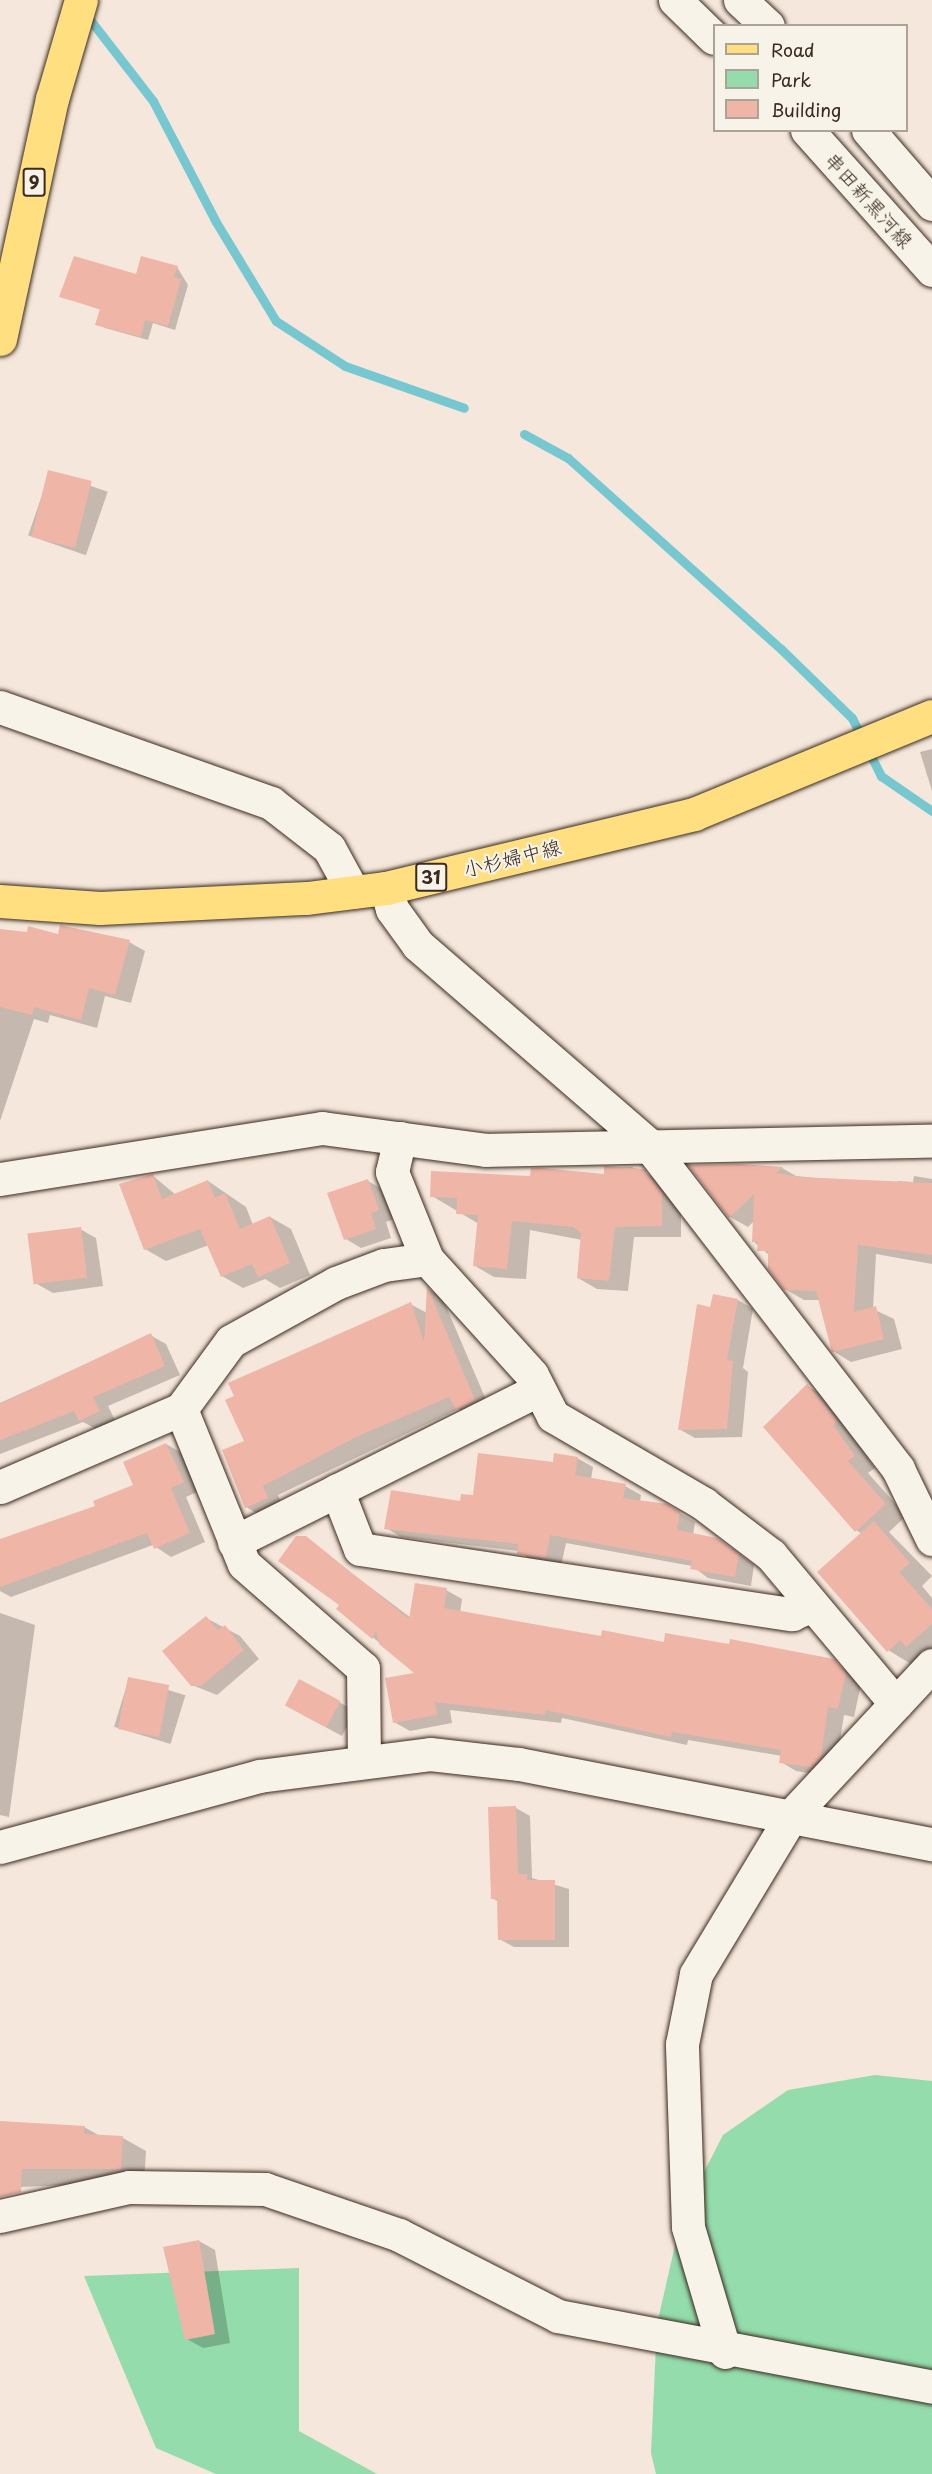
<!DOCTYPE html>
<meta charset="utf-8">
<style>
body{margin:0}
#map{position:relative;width:932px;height:2474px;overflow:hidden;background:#f5e7db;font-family:"Playpen Sans","Klee One",sans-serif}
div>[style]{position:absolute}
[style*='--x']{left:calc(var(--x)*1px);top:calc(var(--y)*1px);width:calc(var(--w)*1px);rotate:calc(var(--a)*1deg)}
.green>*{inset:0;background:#94dcab}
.shadow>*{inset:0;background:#0003;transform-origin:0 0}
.stream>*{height:9px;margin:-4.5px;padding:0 4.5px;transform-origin:4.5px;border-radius:4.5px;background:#77c7d0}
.building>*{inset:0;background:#efb6a7;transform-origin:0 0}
.roads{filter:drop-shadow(0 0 2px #3b2a1e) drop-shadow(0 0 2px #3b2a1e)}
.street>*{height:33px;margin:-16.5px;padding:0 16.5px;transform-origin:16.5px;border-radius:16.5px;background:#f7f3e8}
.secondary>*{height:33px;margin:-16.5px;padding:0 16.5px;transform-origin:16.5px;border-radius:16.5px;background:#f7f3e8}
.primary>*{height:33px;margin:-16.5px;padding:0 16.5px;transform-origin:16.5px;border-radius:16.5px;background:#ffdf80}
span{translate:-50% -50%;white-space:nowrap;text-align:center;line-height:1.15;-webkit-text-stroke:4.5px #f7f3e8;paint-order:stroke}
.shield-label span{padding:2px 4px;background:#f7f3e8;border:2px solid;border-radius:4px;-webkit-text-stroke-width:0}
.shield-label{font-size:18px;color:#3b2a1e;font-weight:700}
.street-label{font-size:20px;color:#3b2a1e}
.legend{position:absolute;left:713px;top:24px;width:195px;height:108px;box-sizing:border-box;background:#f7f3e8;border:2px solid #aca397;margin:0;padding:8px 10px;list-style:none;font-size:18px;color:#3b2a1e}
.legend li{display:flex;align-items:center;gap:12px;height:30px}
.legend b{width:30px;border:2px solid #aca397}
</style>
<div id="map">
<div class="green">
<div style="clip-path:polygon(875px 2075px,932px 2081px,932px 2474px,656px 2474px,651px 2453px,657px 2324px,682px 2215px,723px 2135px,788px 2090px)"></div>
<div style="clip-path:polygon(299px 2268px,299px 2431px,377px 2474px,216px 2474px,156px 2448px,84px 2276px)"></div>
</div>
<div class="shadow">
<div style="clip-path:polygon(177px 267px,188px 285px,175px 330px,153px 323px,148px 340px,105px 328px,97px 324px,101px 310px,61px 296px)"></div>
<div style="left:50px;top:472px;width:61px;height:67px;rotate:19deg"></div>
<div style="clip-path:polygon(932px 749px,932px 791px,920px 752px)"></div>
<div style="clip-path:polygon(62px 927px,129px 942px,145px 951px,131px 1003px,105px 996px,97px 1028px,50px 1015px,48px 1023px,34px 1019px,0 1121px,0 930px,59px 936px)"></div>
<div style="clip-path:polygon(691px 1166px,782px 1168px,796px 1176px,897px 1186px,897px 1181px,913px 1182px,914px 1176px,932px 1179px,932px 1264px,876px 1254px,873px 1309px,894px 1319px,902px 1349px,851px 1362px,833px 1351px,820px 1300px,804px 1300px,785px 1289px,770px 1256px,753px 1241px,754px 1221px,748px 1227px,730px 1217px)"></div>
<div style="clip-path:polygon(632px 1167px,663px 1182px,681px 1205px,681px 1237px,634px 1237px,628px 1291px,597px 1289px,578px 1278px,582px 1240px,530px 1230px,526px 1279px,494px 1277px,475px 1266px,479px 1224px,432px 1196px,531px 1177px,606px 1176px,606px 1168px)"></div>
<div style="clip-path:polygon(152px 1175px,176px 1195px,208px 1181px,246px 1207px,253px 1225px,270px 1217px,291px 1229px,310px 1275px,280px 1288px,265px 1279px,243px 1288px,222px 1276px,209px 1245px,166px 1261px,145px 1249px)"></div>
<div style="clip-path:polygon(368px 1181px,384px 1190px,394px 1219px,386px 1222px,391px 1238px,361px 1248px,346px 1239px)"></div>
<div style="clip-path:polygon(80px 1229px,96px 1238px,103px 1286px,53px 1293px,37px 1284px)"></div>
<div style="clip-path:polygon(428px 1289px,442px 1297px,490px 1409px,473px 1418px,458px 1409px,278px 1495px,283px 1507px,262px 1516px,246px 1507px,247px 1442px,410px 1304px,427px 1313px)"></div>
<div style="clip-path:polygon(738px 1300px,753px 1309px,743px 1368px,748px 1372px,742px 1437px,695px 1438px,679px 1429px)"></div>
<div style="clip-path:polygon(150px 1335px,166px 1344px,180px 1375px,108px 1406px,115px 1420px,96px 1429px,83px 1422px,0 1454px,0 1403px)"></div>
<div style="clip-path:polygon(807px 1386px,828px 1398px,857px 1433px,853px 1437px,875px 1468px,868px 1473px,906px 1516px,889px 1532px,932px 1576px,922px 1586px,932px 1598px,932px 1658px,911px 1664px,888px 1650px,862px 1534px,856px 1530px)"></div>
<div style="clip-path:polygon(166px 1444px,182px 1453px,199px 1491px,186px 1497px,205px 1542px,171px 1557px,153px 1545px,11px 1597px,0 1591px,0 1540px,97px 1506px,135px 1486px)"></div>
<div style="clip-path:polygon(577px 1458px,593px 1467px,591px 1479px,625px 1486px,641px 1495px,640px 1502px,666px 1505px,695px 1522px,693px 1535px,733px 1549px,754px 1565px,751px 1586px,708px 1578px,692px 1566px,566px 1543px,561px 1566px,534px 1562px,519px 1551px,401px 1537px,386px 1528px)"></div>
<div style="clip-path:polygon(305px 1538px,411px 1618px,446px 1590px,462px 1599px,460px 1613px,602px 1638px,833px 1660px,861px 1684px,854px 1717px,844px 1715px,836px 1766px,827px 1776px,796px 1771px,781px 1762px,782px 1756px,688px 1740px,687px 1745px,562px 1718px,561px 1723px,450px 1710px,452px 1723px,410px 1731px,394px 1722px,418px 1674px,338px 1609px,342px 1604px)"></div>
<div style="clip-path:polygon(0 1613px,35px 1625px,9px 1817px,0 1815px)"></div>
<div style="clip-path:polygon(206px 1618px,240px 1636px,259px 1659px,217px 1695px,192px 1685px)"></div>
<div style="left:129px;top:1678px;width:59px;height:51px;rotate:17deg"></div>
<div style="clip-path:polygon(339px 1702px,355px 1711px,342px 1736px,303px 1715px)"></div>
<div style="clip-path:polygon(516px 1808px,530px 1816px,532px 1878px,569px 1889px,569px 1947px,514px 1947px,499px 1939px,499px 1902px,492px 1898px)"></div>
<div style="clip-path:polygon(0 2123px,84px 2127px,100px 2136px,123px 2138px,146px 2151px,144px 2182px,20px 2187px,0 2175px)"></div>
<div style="clip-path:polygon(199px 2241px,215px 2250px,230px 2343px,203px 2348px,187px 2339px)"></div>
</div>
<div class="stream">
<div style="--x:84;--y:12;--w:113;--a:52.2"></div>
<div style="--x:153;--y:101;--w:136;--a:62.5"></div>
<div style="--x:216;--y:222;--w:116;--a:58.8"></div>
<div style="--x:276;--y:321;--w:82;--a:33.1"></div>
<div style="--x:345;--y:366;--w:126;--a:19.4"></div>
<div style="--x:524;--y:434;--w:50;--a:28.6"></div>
<div style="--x:568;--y:458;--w:286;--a:41.9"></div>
<div style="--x:781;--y:649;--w:99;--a:44.2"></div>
<div style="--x:852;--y:718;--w:65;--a:63.4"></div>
<div style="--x:881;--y:776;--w:62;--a:34.5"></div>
</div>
<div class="building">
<div style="clip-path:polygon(74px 256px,136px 274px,141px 256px,178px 266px,174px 277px,181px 279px,168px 326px,145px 320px,141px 337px,95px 325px,100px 309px,59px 297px)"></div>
<div style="left:48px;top:470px;width:45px;height:69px;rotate:14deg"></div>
<div style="clip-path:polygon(60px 925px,130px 940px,115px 995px,89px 988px,81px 1020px,34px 1007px,32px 1015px,0 1007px,0 929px,27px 932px,28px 926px,58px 934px)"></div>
<div style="clip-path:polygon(740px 1164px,783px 1167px,776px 1173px,800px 1177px,932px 1183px,932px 1255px,858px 1245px,854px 1312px,876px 1306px,884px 1339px,832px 1352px,816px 1291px,784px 1290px,768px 1269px,768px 1251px,757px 1251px,758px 1242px,752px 1242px,754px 1194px,729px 1218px,688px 1165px)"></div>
<div style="clip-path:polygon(604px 1166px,644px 1169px,662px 1193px,662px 1226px,615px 1227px,609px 1281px,577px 1278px,581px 1233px,573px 1227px,512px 1221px,507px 1269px,473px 1266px,478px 1215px,456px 1214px,457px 1198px,430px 1197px,431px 1171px,530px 1176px,531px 1168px,542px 1168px,604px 1174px)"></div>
<div style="clip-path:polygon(153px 1174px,162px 1199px,208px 1180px,215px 1198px,225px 1193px,240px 1229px,270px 1216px,290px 1263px,258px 1277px,252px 1264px,221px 1277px,200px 1229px,144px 1250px,119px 1184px)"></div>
<div style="clip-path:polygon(368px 1179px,379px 1210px,371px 1213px,376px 1229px,344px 1240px,327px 1193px)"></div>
<div style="left:81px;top:1227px;width:51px;height:54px;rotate:83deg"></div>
<div style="clip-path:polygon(427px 1286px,475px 1400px,456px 1410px,449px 1397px,356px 1437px,263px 1486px,268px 1498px,245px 1508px,222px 1450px,244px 1441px,225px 1400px,234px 1396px,228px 1383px,411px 1302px,424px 1342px)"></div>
<div style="clip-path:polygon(713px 1294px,738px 1299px,727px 1360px,733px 1361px,727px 1429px,678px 1430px,697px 1304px,710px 1307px)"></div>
<div style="clip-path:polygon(151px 1333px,165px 1366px,93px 1397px,100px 1411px,79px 1421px,74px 1411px,0 1440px,0 1404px)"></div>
<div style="clip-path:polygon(807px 1384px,837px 1420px,833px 1425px,855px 1456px,848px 1461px,886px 1504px,855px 1532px,763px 1427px)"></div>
<div style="clip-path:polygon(166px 1443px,184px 1482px,171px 1488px,190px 1533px,154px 1549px,147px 1533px,0 1587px,0 1539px,95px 1506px,93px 1501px,133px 1485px,123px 1462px)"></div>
<div style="clip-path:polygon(478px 1453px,553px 1462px,554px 1453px,578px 1457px,575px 1475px,626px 1484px,623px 1498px,667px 1504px,680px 1512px,677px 1530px,717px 1538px,739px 1554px,735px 1577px,690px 1569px,692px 1561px,550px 1535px,546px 1558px,517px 1554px,518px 1544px,384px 1529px,391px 1490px,460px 1501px,461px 1494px,473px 1495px)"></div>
<div style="clip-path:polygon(874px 1521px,910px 1563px,899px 1572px,932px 1609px,932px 1624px,906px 1647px,900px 1640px,887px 1652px,817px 1572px)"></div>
<div style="clip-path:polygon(296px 1536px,306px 1536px,409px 1619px,415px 1583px,447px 1588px,444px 1608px,601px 1636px,602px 1630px,664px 1642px,665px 1633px,729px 1644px,730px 1639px,834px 1659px,846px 1673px,838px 1709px,828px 1707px,821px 1757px,811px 1767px,779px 1763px,781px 1750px,672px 1732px,671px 1737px,546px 1710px,545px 1715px,435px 1702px,437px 1715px,393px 1723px,385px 1678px,414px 1673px,379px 1644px,376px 1631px,372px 1639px,336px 1609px,339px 1605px,278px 1561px)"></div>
<div style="clip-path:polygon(206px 1616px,218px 1630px,225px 1625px,244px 1650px,201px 1686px,191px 1686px,162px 1651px)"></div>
<div style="left:128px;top:1677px;width:42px;height:53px;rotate:11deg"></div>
<div style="left:299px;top:1679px;width:47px;height:30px;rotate:28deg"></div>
<div style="clip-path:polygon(516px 1806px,518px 1874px,527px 1874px,527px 1880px,555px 1880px,555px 1940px,498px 1940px,497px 1899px,491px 1899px,488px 1807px)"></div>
<div style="clip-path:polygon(0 2121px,85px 2126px,84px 2134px,123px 2136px,121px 2169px,22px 2169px,21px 2192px,0 2197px)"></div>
<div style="clip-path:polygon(199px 2240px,215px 2334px,185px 2340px,163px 2247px)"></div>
</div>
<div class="roads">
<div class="street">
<div style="--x:0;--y:707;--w:288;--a:19.5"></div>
<div style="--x:271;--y:803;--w:73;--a:37.8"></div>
<div style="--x:329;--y:848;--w:50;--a:61.4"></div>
<div style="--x:386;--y:888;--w:22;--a:74"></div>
<div style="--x:392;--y:909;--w:44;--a:54.2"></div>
<div style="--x:418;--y:945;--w:304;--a:40.9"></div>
<div style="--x:648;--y:1144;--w:410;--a:52.4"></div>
<div style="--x:898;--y:1469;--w:78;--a:64.1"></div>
<div style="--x:0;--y:1179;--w:326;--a:-9"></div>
<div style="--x:322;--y:1128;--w:165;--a:7.6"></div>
<div style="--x:486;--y:1150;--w:446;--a:-1.2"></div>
<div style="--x:427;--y:1259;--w:156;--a:47.8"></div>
<div style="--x:532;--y:1375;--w:46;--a:62.9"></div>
<div style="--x:553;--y:1416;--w:175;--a:30.2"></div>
<div style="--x:704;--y:1504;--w:84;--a:37.3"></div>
<div style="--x:771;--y:1555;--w:194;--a:50"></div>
<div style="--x:181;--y:1409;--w:167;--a:67.9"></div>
<div style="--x:244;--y:1564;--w:158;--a:41.2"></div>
<div style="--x:363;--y:1668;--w:91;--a:89.4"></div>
<div style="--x:0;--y:1487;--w:197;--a:-23.3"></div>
<div style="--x:181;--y:1409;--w:84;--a:-53.7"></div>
<div style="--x:231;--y:1341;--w:120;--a:-28.9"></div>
<div style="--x:336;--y:1283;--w:51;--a:-20.6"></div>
<div style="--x:384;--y:1265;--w:43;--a:-7.9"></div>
<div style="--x:427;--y:1259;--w:94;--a:-111.9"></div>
<div style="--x:392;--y:1172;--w:35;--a:-77"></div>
<div style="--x:337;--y:1490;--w:63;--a:68.7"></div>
<div style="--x:360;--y:1549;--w:437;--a:8.6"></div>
<div style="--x:792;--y:1614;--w:22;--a:-24"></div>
<div style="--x:234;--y:1542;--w:341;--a:-26.6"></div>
<div style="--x:0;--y:2216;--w:132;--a:-12.7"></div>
<div style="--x:129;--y:2187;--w:136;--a:0.8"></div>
<div style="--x:265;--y:2189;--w:142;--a:18.9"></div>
<div style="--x:399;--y:2235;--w:178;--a:27"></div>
<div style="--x:558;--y:2316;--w:381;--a:10.7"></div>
<div style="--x:725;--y:2352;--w:130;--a:-106.5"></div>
<div style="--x:688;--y:2227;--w:183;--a:-91.9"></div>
<div style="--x:682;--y:2044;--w:71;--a:-78.7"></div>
<div style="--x:696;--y:1974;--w:186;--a:-58.9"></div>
<div style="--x:792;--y:1815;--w:205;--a:-47"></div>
</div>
<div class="secondary">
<div style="--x:675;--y:0;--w:54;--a:44.3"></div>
<div style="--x:740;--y:0;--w:38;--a:43"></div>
<div style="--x:807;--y:130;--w:188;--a:48.2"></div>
<div style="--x:868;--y:130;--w:98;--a:49.1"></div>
<div style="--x:0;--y:1847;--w:269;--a:-15.3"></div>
<div style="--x:259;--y:1776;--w:172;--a:-7.3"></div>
<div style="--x:430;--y:1754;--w:90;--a:6.4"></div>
<div style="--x:519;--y:1764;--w:421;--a:11"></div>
</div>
<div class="primary">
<div style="--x:0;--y:339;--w:246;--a:-77.8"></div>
<div style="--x:52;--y:99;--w:103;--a:-73.7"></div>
<div style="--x:0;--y:901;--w:100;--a:4"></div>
<div style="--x:100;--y:908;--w:207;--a:-2.8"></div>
<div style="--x:307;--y:898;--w:80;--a:-7.2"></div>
<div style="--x:386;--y:888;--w:317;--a:-13.5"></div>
<div style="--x:694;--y:814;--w:257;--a:-22.4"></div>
</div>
</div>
<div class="shield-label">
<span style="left:34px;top:182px">9</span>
<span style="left:431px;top:877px">31</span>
</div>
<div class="street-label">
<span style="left:869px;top:200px;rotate:48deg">串田新黒河線</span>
<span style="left:512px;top:858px;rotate:-14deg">小杉婦中線</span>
</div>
<ul class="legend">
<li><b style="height:8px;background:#ffdf80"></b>Road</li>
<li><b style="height:16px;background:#94dcab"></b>Park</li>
<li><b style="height:16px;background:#efb6a7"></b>Building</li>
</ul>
</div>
